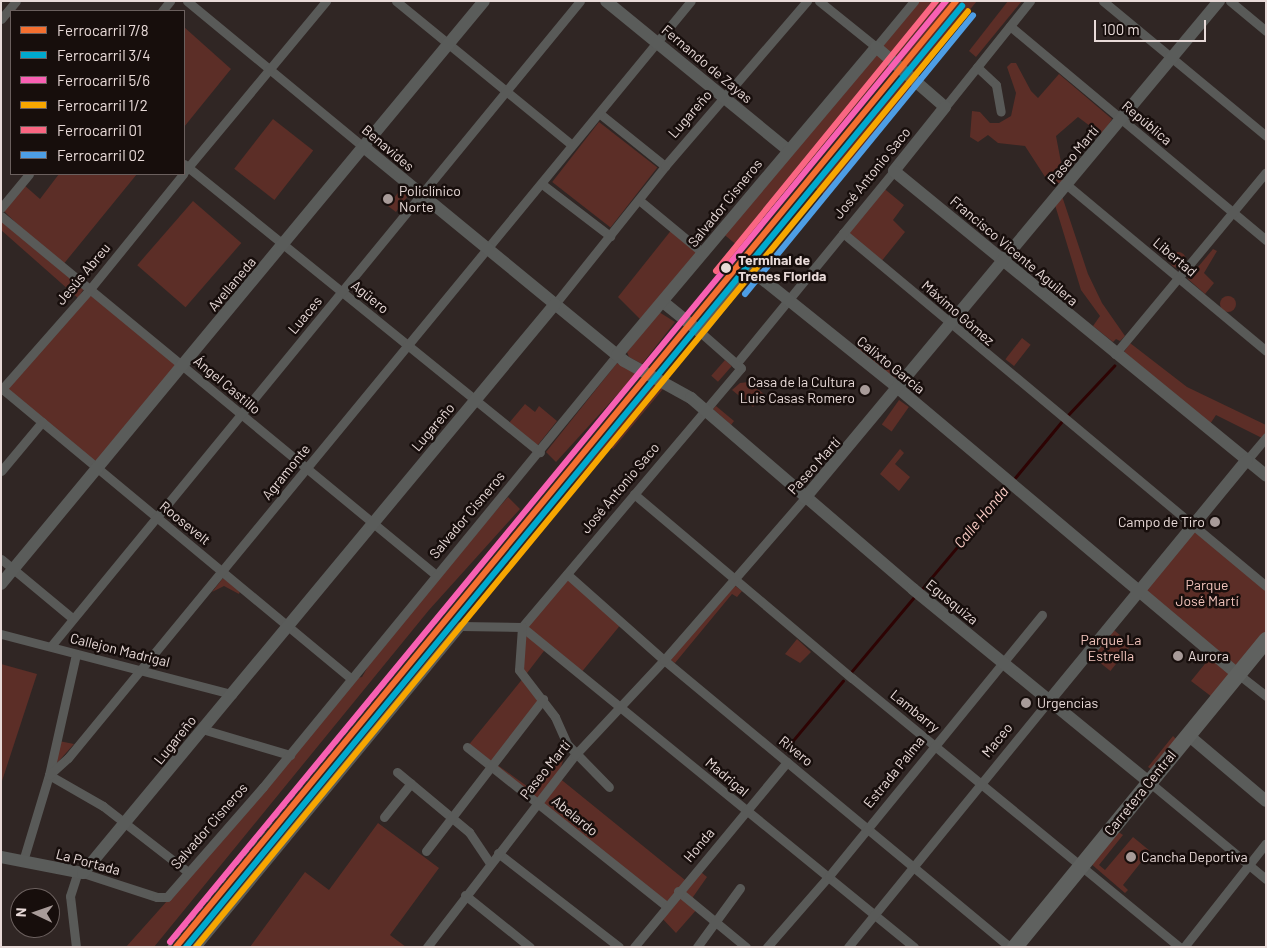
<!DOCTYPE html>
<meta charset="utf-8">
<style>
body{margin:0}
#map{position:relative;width:1267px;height:948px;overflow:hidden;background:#302624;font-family:Barlow,sans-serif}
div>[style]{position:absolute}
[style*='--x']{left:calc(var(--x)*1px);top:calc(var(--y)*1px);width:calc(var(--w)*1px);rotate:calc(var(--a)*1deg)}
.green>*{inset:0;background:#5c2e27;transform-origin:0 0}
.round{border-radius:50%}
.stream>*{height:2.5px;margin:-1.25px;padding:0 1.25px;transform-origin:1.25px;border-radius:1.25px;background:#2d0303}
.street>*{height:9px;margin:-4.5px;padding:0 4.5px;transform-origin:4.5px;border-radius:4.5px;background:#595a58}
.secondary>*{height:12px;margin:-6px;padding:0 6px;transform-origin:6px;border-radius:6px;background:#5a5c5a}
.highway>*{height:16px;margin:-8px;padding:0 8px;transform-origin:8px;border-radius:8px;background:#5f615f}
.rail>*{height:2.5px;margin-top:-1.25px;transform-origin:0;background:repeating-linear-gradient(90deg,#656260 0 6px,transparent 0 12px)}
.rail-1>*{height:6px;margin:-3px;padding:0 3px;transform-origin:3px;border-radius:3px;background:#f46f30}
.rail-2>*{height:6px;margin:-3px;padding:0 3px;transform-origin:3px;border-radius:3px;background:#00a9ce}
.rail-3>*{height:6px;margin:-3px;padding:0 3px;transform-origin:3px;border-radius:3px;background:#f860b3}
.rail-4>*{height:6px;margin:-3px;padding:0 3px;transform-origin:3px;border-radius:3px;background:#f7a600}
.rail-5>*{height:6px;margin:-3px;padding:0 3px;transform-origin:3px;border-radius:3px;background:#fa6682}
.rail-6>*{height:6px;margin:-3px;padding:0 3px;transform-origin:3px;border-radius:3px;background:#4d9ee5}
.dots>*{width:14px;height:14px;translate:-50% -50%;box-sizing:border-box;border:2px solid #170e0c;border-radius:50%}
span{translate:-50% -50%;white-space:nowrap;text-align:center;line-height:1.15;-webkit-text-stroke:5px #170e0c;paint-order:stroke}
.street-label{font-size:14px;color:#e8dad8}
.poi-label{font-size:14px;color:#e8dad8}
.left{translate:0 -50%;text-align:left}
.right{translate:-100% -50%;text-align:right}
.stop-label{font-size:14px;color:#e8dad8;font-weight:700}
.park-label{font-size:14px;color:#f2c4bc}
.water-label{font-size:15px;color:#fdcec6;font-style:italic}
.frame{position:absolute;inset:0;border:2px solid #e8dad8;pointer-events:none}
.legend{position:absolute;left:10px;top:10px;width:175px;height:165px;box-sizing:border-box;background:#170e0c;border:1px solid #6b605e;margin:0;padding:6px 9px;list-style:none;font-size:15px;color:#e8dad8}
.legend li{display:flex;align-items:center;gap:10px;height:25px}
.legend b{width:25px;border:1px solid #6b605e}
.north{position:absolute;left:10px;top:888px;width:50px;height:50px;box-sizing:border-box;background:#170e0c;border:1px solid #6b605e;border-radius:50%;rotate:273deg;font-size:14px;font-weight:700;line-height:20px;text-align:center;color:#e8dad8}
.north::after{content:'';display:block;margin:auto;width:18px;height:22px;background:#a89b99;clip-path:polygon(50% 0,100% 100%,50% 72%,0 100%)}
.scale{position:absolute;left:1094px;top:20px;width:112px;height:22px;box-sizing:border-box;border:2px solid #e8dad8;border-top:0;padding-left:6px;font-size:15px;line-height:18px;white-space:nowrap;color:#e8dad8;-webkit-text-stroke:4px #170e0c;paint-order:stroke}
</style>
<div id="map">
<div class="green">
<div style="clip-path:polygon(913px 1px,977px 1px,912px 80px,917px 84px,826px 196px,813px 186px,905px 74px,895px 64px,738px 246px,721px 232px)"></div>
<div style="clip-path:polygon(1008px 1px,1022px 1px,976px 57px,969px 51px)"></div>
<div style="clip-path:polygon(184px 27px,231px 69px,184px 127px)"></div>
<div style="clip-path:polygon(1011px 63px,1016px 63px,1031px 91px,1038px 98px,1059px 74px,1112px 119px,1102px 135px,1078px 117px,1056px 136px,1064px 178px,1061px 183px,1049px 183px,1025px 146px,998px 143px,988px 135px,978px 142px,970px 137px,972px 111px,980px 112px,990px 123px,999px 123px,1011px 116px,1016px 93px,1007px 67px)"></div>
<div style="left:273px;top:119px;width:51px;height:63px;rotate:38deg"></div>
<div style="left:599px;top:122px;width:74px;height:76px;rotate:38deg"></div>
<div style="clip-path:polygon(59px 174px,137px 174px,62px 266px,182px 365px,98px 469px,3px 389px,89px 289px,83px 290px,78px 298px,1px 230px,1px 220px,18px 225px,4px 211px,24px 185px,40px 199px)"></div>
<div style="clip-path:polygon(881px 186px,904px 205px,893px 220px,905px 232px,880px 263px,843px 233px)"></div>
<div style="left:400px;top:190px;width:10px;height:20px;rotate:37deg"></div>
<div style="clip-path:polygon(1062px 196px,1088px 274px,1102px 303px,1125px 336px,1120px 341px,1116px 339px,1113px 342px,1093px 326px,1100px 316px,1081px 290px,1055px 205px)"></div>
<div style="left:193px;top:201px;width:64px;height:85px;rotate:41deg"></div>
<div style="clip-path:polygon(673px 228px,703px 253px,640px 319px,618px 297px)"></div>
<div style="clip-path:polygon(1213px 249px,1217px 251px,1204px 273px,1214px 283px,1205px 294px,1188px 279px)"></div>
<div class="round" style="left:1170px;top:252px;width:16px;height:16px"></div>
<div class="round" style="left:1220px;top:296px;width:16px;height:16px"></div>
<div style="clip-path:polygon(659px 312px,675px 322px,642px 364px,629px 357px,627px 352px)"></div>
<div style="left:1022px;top:338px;width:11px;height:27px;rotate:38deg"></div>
<div style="clip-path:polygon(1130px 343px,1187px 387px,1266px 425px,1266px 440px,1216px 415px,1210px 424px,1124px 352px)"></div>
<div style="clip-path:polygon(858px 345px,896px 375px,901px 370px,894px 380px,855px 349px)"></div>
<div style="left:725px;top:360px;width:9px;height:21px;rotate:41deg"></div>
<div style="clip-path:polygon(617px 363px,637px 373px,556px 462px,546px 452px)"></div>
<div style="clip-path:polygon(652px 382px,663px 389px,613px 449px,608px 445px,572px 484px,570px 481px)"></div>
<div style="clip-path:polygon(749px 382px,764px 394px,753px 407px,732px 390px,740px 383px)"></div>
<div style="left:899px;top:400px;width:12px;height:30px;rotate:35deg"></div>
<div style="clip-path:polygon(525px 404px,535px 412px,539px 406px,557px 421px,537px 446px,509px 423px)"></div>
<div style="clip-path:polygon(716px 406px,734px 421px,731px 425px,713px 409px)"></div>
<div style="clip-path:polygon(900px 449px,904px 453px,895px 464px,910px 477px,899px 491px,880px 474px)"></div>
<div style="clip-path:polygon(508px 497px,520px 509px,429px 610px,154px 947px,126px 947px,233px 827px,357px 678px,362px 677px,374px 656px,427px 589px)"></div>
<div style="clip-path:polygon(1193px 525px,1266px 586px,1266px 640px,1216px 700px,1191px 681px,1213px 654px,1138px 592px)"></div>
<div style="clip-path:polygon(567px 574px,622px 623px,580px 674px,547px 647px,524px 677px,543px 699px,496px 764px,535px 792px,566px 751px,558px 777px,685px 880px,696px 868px,707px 877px,693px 897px,698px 908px,676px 933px,659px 915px,665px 907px,467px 747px,524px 677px,519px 670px,522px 627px)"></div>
<div style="clip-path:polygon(223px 578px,240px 591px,239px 594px,224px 586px,212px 592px)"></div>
<div style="clip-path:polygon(734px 585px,742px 591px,737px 597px,732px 594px,675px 663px,669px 659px)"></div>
<div style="left:1110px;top:627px;width:28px;height:34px;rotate:39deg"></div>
<div style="clip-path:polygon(797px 639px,811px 652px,800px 663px,785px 654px)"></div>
<div style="clip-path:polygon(1px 664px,37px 674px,1px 784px)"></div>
<div style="clip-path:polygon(1173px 736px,1176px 739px,1151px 769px,1148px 767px)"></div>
<div style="clip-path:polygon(59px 741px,74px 744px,57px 763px,55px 762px)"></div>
<div style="clip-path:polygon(378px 823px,439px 868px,390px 935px,406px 947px,250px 947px,305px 872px,329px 890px)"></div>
<div style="clip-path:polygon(1117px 831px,1123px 835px,1099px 865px,1105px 870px,1133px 837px,1150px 851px,1123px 885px,1128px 890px,1125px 893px,1090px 863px)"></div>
</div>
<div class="stream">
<div style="--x:1067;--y:416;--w:69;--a:-46.8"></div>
<div style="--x:1014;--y:479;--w:77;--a:-50.3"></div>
<div style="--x:921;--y:590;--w:137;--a:-50"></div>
<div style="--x:852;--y:671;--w:98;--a:-50"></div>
<div style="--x:785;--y:750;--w:90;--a:-50"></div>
</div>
<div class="street">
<div style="--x:187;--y:1;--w:231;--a:39.6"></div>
<div style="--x:396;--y:1;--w:227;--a:39.3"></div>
<div style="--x:819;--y:1;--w:73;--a:38.9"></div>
<div style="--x:876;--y:47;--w:60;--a:-50.4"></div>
<div style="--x:1103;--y:1;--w:212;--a:39.6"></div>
<div style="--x:1230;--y:1;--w:47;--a:39.8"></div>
<div style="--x:162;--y:11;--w:13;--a:-51"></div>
<div style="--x:1;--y:19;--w:23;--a:-50"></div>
<div style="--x:1010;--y:26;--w:334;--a:39.9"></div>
<div style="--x:977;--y:67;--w:26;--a:43"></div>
<div style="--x:996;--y:85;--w:27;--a:80"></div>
<div style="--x:945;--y:107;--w:136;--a:-51.3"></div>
<div style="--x:599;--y:113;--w:85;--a:38.8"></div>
<div style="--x:184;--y:164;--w:458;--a:39"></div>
<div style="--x:185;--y:171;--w:221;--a:-50.3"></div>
<div style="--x:542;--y:184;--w:86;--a:37.4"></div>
<div style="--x:1067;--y:185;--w:259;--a:39.8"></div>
<div style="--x:639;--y:200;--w:83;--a:39.6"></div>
<div style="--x:1;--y:208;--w:44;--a:-50.5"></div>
<div style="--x:1;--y:216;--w:564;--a:39.53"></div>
<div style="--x:843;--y:233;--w:551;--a:39.85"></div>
<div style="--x:555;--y:304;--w:176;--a:-51.4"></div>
<div style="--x:665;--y:166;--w:218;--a:-49.3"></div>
<div style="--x:1115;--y:354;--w:236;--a:-50.3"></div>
<div style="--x:736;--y:364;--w:249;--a:-50.7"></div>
<div style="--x:1;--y:388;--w:455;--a:39.7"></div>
<div style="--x:1;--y:390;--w:135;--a:-48.6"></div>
<div style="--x:90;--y:289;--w:148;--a:-51"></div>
<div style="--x:1247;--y:460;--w:30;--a:-50"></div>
<div style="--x:1;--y:471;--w:64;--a:-50.1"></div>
<div style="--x:634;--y:494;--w:285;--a:40.2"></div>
<div style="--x:852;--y:678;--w:424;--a:39.4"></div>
<div style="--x:1;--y:559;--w:92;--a:39.7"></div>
<div style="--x:567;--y:574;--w:130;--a:41.6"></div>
<div style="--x:664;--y:660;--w:450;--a:39.7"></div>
<div style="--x:522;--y:627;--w:506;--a:39.23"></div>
<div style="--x:522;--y:627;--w:339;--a:-49.8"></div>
<div style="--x:741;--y:368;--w:55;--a:-138.7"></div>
<div style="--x:522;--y:627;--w:43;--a:94"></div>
<div style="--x:519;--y:670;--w:59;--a:52.5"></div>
<div style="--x:555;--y:717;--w:30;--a:66"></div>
<div style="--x:567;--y:744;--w:60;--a:45.7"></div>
<div style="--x:1;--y:634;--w:239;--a:14.6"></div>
<div style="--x:51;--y:646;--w:834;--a:-50.64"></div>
<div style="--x:1238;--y:674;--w:36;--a:38"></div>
<div style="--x:202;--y:729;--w:92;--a:16.5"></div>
<div style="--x:467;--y:747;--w:255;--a:38.6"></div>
<div style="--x:397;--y:772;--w:94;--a:39.8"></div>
<div style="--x:469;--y:832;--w:37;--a:56"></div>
<div style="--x:1149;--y:782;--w:152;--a:39.7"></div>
<div style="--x:384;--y:817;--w:43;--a:-51.5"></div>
<div style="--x:426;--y:851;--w:192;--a:-52.4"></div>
<div style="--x:498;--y:853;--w:153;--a:37.8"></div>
<div style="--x:23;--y:861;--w:90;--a:-73.2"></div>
<div style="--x:49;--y:775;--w:124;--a:-77.4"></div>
<div style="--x:188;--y:872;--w:108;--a:-142.2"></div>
<div style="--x:103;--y:806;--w:62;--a:-150.1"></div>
<div style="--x:49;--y:775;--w:25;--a:-42"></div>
<div style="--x:68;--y:758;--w:980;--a:-50.55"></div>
<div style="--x:83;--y:873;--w:78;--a:18"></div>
<div style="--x:157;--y:897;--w:10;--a:0"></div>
<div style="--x:167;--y:897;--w:146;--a:-48.9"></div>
<div style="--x:263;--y:787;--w:559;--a:-50.67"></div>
<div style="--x:678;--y:891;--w:88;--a:39.5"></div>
<div style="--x:465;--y:895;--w:83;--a:38.7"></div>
<div style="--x:76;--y:947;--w:51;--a:-96.7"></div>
<div style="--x:70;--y:896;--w:25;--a:-72"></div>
<div style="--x:196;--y:947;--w:416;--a:-50.5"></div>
<div style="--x:461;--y:626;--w:61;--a:0.9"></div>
<div style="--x:427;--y:947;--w:242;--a:-52.4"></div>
<div style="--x:575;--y:755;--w:130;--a:-46.9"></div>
<div style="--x:664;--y:660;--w:215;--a:-49"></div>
<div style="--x:634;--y:947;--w:240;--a:-50.4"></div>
<div style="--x:697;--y:947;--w:73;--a:-53.9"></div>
<div style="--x:767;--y:947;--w:94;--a:-48.9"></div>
<div style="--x:829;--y:876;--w:337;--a:-50.8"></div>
<div style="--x:848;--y:947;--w:316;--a:-50.8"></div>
<div style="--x:1184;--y:947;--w:132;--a:-51.7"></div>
</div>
<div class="secondary">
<div style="--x:606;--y:1;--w:235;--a:39.3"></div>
<div style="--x:365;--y:148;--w:335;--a:39.4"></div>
<div style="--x:624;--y:361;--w:77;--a:28.9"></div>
<div style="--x:691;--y:398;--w:293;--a:40.7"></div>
<div style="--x:913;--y:589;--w:305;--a:39.3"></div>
<div style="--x:663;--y:302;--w:48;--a:39"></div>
<div style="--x:700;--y:332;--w:80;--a:-51.6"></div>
<div style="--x:750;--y:269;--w:191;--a:38.8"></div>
<div style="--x:899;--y:389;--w:443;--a:40.1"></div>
<div style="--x:617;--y:355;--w:402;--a:-49.9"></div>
<div style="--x:876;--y:47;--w:91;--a:41"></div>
<div style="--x:945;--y:107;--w:82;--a:128.6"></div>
<div style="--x:894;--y:171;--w:481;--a:39.3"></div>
<div style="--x:805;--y:498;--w:647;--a:-50.21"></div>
<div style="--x:1;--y:584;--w:757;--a:-50.36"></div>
<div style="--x:1048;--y:702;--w:313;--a:-50.6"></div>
<div style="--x:1188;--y:735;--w:102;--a:40.2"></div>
<div style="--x:1;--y:857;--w:84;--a:11"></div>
<div style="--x:83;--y:873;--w:739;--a:-50.32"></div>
</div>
<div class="highway">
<div style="--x:1015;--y:947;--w:397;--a:-50.7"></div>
</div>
<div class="rail">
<div style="--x:168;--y:947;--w:1225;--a:-50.57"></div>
</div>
<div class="rail-1">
<div style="--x:176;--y:947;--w:1226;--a:-50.49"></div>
</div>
<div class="rail-2">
<div style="--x:186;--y:947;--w:1220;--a:-50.49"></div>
</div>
<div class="rail-3">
<div style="--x:170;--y:942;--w:1220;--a:-50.49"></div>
</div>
<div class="rail-4">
<div style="--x:196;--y:947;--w:1213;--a:-50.48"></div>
</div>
<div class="rail-5">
<div style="--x:716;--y:271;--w:348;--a:-50.8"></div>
</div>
<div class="rail-6">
<div style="--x:745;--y:294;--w:360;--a:-50.7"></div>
</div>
<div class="dots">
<div style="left:388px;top:199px;background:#a89b99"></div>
<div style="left:726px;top:268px;background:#e8dad8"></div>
<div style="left:865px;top:390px;background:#a89b99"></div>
<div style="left:1215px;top:522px;background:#a89b99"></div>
<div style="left:1178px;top:656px;background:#a89b99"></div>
<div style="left:1026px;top:703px;background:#a89b99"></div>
<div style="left:1131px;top:857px;background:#a89b99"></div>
</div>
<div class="street-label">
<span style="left:707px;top:64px;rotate:40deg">Fernando de Zayas</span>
<span style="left:690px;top:114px;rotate:-49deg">Lugareño</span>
<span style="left:1147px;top:123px;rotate:40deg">República</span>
<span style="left:388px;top:148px;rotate:40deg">Benavides</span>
<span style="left:1073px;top:155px;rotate:-50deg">Paseo Martí</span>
<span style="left:872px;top:173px;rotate:-51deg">José Antonio Saco</span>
<span style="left:725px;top:203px;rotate:-51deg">Salvador Cisneros</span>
<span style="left:1014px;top:251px;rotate:40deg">Francisco Vicente Aguilera</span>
<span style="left:1175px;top:257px;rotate:40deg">Libertad</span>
<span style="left:83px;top:274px;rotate:-50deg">Jesús Abreu</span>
<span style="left:232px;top:284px;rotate:-50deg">Avellaneda</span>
<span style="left:370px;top:297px;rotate:39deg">Agüero</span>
<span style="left:958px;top:313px;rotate:41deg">Máximo Gómez</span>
<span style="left:305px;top:315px;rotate:-50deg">Luaces</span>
<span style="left:891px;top:365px;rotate:39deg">Calixto García</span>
<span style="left:227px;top:385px;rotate:40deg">Ángel Castillo</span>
<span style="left:433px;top:427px;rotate:-50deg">Lugareño</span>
<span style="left:814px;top:466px;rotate:-48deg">Paseo Martí</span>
<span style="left:286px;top:472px;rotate:-51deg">Agramonte</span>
<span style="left:620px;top:488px;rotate:-50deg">José Antonio Saco</span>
<span style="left:467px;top:515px;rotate:-50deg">Salvador Cisneros</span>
<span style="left:185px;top:523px;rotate:39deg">Roosevelt</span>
<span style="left:952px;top:602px;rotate:39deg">Egusquiza</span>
<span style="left:120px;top:650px;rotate:14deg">Callejon Madrigal</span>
<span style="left:915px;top:711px;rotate:39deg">Lambarry</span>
<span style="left:175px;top:740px;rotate:-51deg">Lugareño</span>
<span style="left:997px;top:740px;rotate:-51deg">Maceo</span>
<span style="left:796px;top:751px;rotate:39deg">Rivero</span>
<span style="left:545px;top:770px;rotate:-51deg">Paseo Martí</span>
<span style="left:894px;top:772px;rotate:-51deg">Estrada Palma</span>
<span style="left:727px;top:777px;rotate:40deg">Madrigal</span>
<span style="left:1140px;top:793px;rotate:-51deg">Carretera Central</span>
<span style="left:575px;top:816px;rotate:39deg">Abelardo</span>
<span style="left:209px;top:826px;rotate:-49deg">Salvador Cisneros</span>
<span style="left:699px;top:845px;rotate:-50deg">Honda</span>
<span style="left:88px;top:862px;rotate:15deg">La Portada</span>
</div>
<div class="poi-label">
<span class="left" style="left:399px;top:199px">Policlínico<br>Norte</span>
<span class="right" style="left:855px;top:390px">Casa de la Cultura<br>Luis Casas Romero</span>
<span class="right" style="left:1205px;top:522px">Campo de Tiro</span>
<span class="left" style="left:1188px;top:656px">Aurora</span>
<span class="left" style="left:1037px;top:703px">Urgencias</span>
<span class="left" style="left:1141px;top:857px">Cancha Deportiva</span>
</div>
<div class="stop-label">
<span class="left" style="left:738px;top:268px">Terminal de<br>Trenes Florida</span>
</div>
<div class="park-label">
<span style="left:1207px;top:593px">Parque<br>José Martí</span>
<span style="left:1111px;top:648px">Parque La<br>Estrella</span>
</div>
<div class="water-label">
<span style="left:981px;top:517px;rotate:-50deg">Calle Honda</span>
</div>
<div class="frame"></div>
<ul class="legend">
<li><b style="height:6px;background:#f46f30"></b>Ferrocarril 7/8</li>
<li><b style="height:6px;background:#00a9ce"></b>Ferrocarril 3/4</li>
<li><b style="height:6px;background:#f860b3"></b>Ferrocarril 5/6</li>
<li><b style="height:6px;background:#f7a600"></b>Ferrocarril 1/2</li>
<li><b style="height:6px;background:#fa6682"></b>Ferrocarril 01</li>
<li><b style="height:6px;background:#4d9ee5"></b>Ferrocarril 02</li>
</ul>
<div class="north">N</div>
<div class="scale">100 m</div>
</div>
